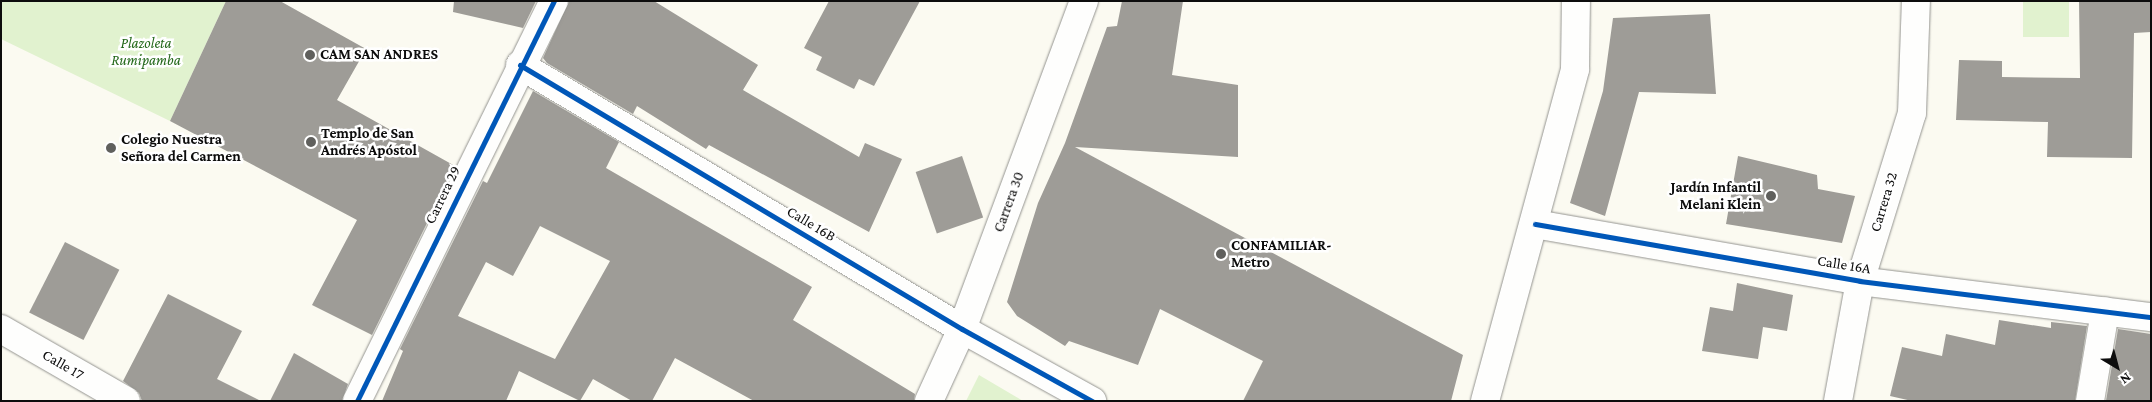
<!DOCTYPE html>
<meta charset="utf-8">
<style>
body{margin:0}
#map{position:relative;width:2152px;height:402px;overflow:hidden;background:#fbfaf1;font-family:"Crimson Pro",serif}
div>[style]{position:absolute}
[style*='--x']{left:calc(var(--x)*1px);top:calc(var(--y)*1px);width:calc(var(--w)*1px);rotate:calc(var(--a)*1deg)}
.green>*{inset:0;background:#e1f2cf;transform-origin:0 0}
.building>*{inset:0;background:#9e9c97;transform-origin:0 0}
.roads{filter:drop-shadow(0 0 1px #949490) drop-shadow(0 0 1px #949490)}
.minor>*{height:28px;margin:-14px;padding:0 14px;transform-origin:14px;border-radius:14px;background:#fefefd}
.cycleway>*{height:5px;margin:-2.5px;padding:0 2.5px;transform-origin:2.5px;border-radius:2.5px;background:#0057b8}
.dots>*{width:14px;height:14px;translate:-50% -50%;box-sizing:border-box;border:2px solid #fff;border-radius:50%}
span{translate:-50% -50%;white-space:nowrap;text-align:center;line-height:1.15;-webkit-text-stroke:5px #fff;paint-order:stroke}
.park-label{font-size:15px;color:#23681a;font-style:italic}
.poi-label{font-size:15px;color:#0d0d0d;font-weight:700}
.left{translate:0 -50%;text-align:left}
.right{translate:-100% -50%;text-align:right}
.street-label{font-size:15px;color:#0d0d0d}
.frame{position:absolute;inset:0;border:2px solid #0d0d0d;pointer-events:none}
.north{position:absolute;left:2092px;top:342px;width:50px;height:50px;-webkit-text-stroke:4px #fff;paint-order:stroke;rotate:143deg;font-size:14px;font-weight:700;line-height:20px;text-align:center;color:#0d0d0d}
.north::after{content:'';display:block;margin:auto;width:18px;height:22px;background:#0d0d0d;clip-path:polygon(50% 0,100% 100%,50% 72%,0 100%)}
</style>
<div id="map">
<div class="green">
<div style="clip-path:polygon(1px 1px,226px 1px,170px 121px,1px 39px)"></div>
<div style="left:2023px;top:1px;width:46px;height:36px"></div>
<div style="clip-path:polygon(979px 375px,1023px 401px,966px 401px)"></div>
</div>
<div class="building">
<div style="clip-path:polygon(226px 1px,280px 1px,366px 49px,337px 100px,455px 166px,372px 335px,312px 305px,357px 220px,170px 121px)"></div>
<div style="clip-path:polygon(454px 1px,536px 1px,523px 28px,453px 12px)"></div>
<div style="clip-path:polygon(569px 1px,654px 1px,758px 65px,743px 90px,859px 157px,865px 143px,902px 159px,869px 232px,709px 145px,706px 149px,637px 106px,633px 114px,547px 63px,543px 58px)"></div>
<div style="clip-path:polygon(829px 1px,920px 1px,874px 86px,859px 79px,854px 89px,816px 70px,822px 57px,804px 48px)"></div>
<div style="clip-path:polygon(1122px 1px,1183px 1px,1172px 75px,1238px 85px,1238px 157px,1075px 147px,1463px 355px,1451px 401px,1243px 401px,1263px 361px,1160px 309px,1138px 365px,1069px 341px,1065px 346px,1017px 316px,1007px 302px,1038px 203px,1065px 143px,1107px 27px,1117px 26px)"></div>
<div style="clip-path:polygon(2079px 1px,2151px 1px,2151px 32px,2134px 33px,2132px 158px,2047px 157px,2048px 122px,1956px 120px,1959px 60px,2002px 61px,2002px 77px,2080px 78px)"></div>
<div style="clip-path:polygon(1710px 14px,1716px 94px,1639px 92px,1605px 216px,1570px 203px,1603px 91px,1613px 18px)"></div>
<div style="clip-path:polygon(evenodd,533px 91px,619px 142px,606px 168px,812px 287px,793px 320px,915px 394px,914px 401px,754px 401px,675px 358px,652px 401px,632px 401px,593px 379px,580px 401px,519px 371px,506px 401px,382px 401px,403px 351px,400px 349px,483px 181px,487px 183px,533px 91px,540px 226px,610px 261px,555px 359px,458px 316px,486px 262px,513px 276px,540px 226px)"></div>
<div style="left:962px;top:156px;width:65px;height:49px;rotate:71deg"></div>
<div style="clip-path:polygon(1738px 156px,1817px 175px,1818px 189px,1855px 196px,1842px 243px,1726px 224px)"></div>
<div style="left:65px;top:242px;width:61px;height:79px;rotate:27deg"></div>
<div style="clip-path:polygon(1737px 283px,1793px 295px,1787px 331px,1763px 327px,1758px 359px,1702px 351px,1710px 307px,1733px 311px)"></div>
<div style="clip-path:polygon(168px 294px,242px 331px,217px 379px,261px 401px,142px 401px,139px 393px,123px 381px)"></div>
<div style="clip-path:polygon(1999px 320px,2051px 328px,2051px 322px,2087px 326px,2075px 401px,1912px 401px,1890px 396px,1902px 347px,1942px 356px,1946px 334px,1995px 345px)"></div>
<div style="clip-path:polygon(2118px 329px,2151px 334px,2151px 401px,2106px 401px)"></div>
<div style="clip-path:polygon(294px 353px,348px 384px,342px 401px,270px 401px)"></div>
</div>
<div class="roads">
<div class="minor">
<div style="--x:520;--y:65;--w:515;--a:30.85"></div>
<div style="--x:962;--y:329;--w:149;--a:29"></div>
<div style="--x:1535;--y:224;--w:330;--a:9.9"></div>
<div style="--x:1860;--y:281;--w:293;--a:7.1"></div>
<div style="--x:1;--y:329;--w:144;--a:29.9"></div>
<div style="--x:357;--y:401;--w:446;--a:-63.8"></div>
<div style="--x:929;--y:401;--w:79;--a:-65.4"></div>
<div style="--x:962;--y:329;--w:350;--a:-69.6"></div>
<div style="--x:1485;--y:401;--w:344;--a:-74.8"></div>
<div style="--x:1575;--y:69;--w:68;--a:-89.2"></div>
<div style="--x:1838;--y:401;--w:122;--a:-79.6"></div>
<div style="--x:1860;--y:281;--w:176;--a:-72.8"></div>
<div style="--x:1912;--y:113;--w:112;--a:-88"></div>
<div style="--x:2090;--y:401;--w:91;--a:-80.5"></div>
</div>
</div>
<div class="cycleway">
<div style="--x:520;--y:65;--w:515;--a:30.85"></div>
<div style="--x:962;--y:329;--w:149;--a:29"></div>
<div style="--x:1535;--y:224;--w:330;--a:9.9"></div>
<div style="--x:1860;--y:281;--w:293;--a:7.1"></div>
<div style="--x:357;--y:401;--w:446;--a:-63.8"></div>
</div>
<div class="dots">
<div style="left:310px;top:55px;background:#60605d"></div>
<div style="left:311px;top:142px;background:#60605d"></div>
<div style="left:111px;top:148px;background:#60605d"></div>
<div style="left:1771px;top:196px;background:#60605d"></div>
<div style="left:1221px;top:254px;background:#60605d"></div>
</div>
<div class="park-label">
<span style="left:146px;top:52px">Plazoleta<br>Rumipamba</span>
</div>
<div class="poi-label">
<span class="left" style="left:320px;top:55px">CAM SAN ANDRES</span>
<span class="left" style="left:321px;top:142px">Templo de San<br>Andrés Apóstol</span>
<span class="left" style="left:121px;top:148px">Colegio Nuestra<br>Señora del Carmen</span>
<span class="right" style="left:1761px;top:196px">Jardín Infantil<br>Melani Klein</span>
<span class="left" style="left:1231px;top:254px">CONFAMILIAR-<br>Metro</span>
</div>
<div class="street-label">
<span style="left:443px;top:195px;rotate:-64deg">Carrera 29</span>
<span style="left:1009px;top:202px;rotate:-70deg">Carrera 30</span>
<span style="left:1884px;top:202px;rotate:-73deg">Carrera 32</span>
<span style="left:811px;top:224px;rotate:31deg">Calle 16B</span>
<span style="left:1844px;top:265px;rotate:9deg">Calle 16A</span>
<span style="left:63px;top:365px;rotate:30deg">Calle 17</span>
</div>
<div class="frame"></div>
<div class="north">N</div>
</div>
